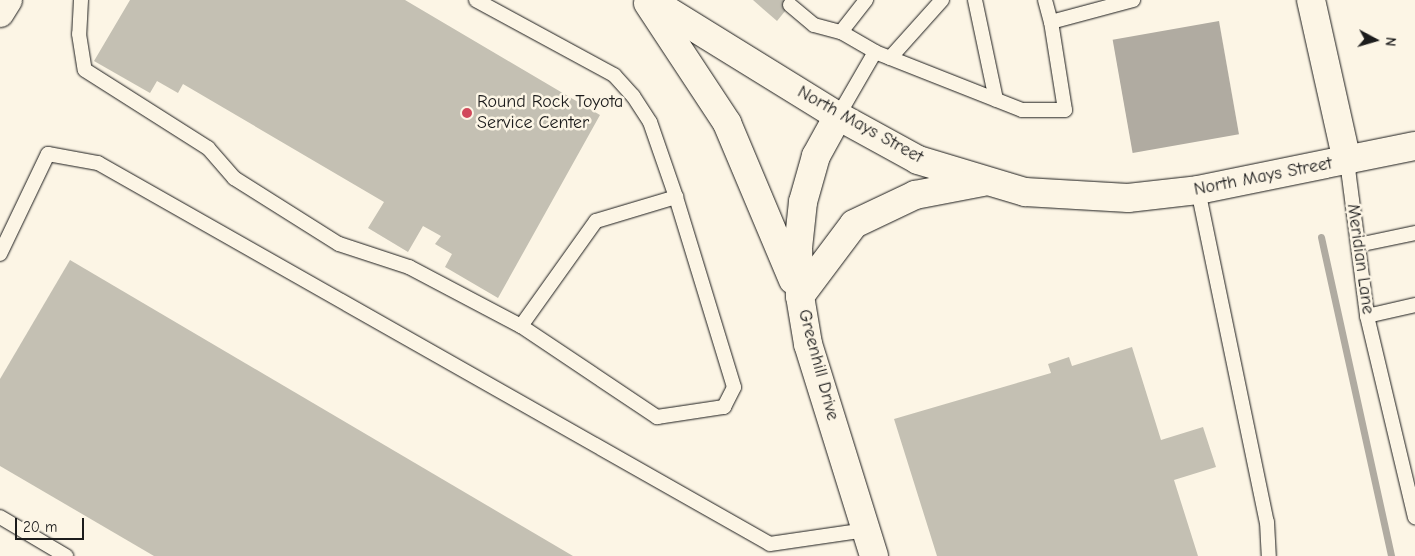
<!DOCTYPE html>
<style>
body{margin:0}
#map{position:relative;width:1415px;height:556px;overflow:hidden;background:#fcf5e5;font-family:"Comic Neue",sans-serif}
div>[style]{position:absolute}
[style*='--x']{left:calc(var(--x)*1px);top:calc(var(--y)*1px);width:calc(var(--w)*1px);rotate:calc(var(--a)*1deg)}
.water>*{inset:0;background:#b0aba1;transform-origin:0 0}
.stream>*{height:7px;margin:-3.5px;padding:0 3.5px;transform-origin:3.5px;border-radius:3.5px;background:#b0aba1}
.building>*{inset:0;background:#c4c0b3}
.roads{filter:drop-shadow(0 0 1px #1c1c1c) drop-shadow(0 0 1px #1c1c1c)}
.lane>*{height:14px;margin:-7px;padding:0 7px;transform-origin:7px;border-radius:7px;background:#fcf5e5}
.secondary>*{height:28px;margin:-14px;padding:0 14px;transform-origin:14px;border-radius:14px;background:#fcf5e5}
.dots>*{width:14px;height:14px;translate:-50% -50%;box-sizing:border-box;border:2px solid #fcf5e5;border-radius:50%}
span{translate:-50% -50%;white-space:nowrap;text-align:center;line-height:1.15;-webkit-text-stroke:5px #fcf5e5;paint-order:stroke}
.poi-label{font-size:18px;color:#1c1c1c}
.left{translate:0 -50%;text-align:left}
.street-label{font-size:18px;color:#1c1c1c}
.north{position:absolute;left:1350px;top:15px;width:50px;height:50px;-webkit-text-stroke:4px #fcf5e5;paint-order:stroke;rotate:96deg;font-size:14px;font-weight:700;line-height:20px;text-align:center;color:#1c1c1c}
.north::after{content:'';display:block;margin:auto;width:18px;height:22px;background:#1c1c1c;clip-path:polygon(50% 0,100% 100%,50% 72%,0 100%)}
.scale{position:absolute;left:15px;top:518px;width:69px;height:22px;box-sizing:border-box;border:2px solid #1c1c1c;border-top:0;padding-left:6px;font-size:15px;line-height:18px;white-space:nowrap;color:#1c1c1c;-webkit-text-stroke:4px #fcf5e5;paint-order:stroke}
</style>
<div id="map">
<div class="water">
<div style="left:1219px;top:21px;width:115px;height:108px;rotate:80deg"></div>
</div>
<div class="stream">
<div style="--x:1321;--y:237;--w:327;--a:77.6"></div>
</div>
<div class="building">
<div style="clip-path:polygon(130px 0,405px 0,600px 115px,498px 298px,445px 267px,452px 254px,435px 244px,441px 236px,423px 226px,408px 252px,368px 228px,384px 202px,183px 84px,178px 93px,157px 81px,150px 93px,94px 61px)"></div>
<div style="clip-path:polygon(753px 0,794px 0,777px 21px)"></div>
<div style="clip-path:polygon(70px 260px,573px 556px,154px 556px,0 466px,0 379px)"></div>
<div style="clip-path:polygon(1132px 347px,1161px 440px,1203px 427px,1216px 467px,1174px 480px,1198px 556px,937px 556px,894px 419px,1051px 373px,1048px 364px,1069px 357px,1072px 366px)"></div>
</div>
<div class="roads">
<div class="lane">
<div style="--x:81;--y:0;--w:34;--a:93"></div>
<div style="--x:79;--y:34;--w:36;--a:81"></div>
<div style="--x:85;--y:70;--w:146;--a:32.4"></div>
<div style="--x:208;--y:148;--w:40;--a:49"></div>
<div style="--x:234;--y:178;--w:124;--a:32.2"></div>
<div style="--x:339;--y:244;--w:74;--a:18.2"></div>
<div style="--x:409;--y:267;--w:127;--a:27.8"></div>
<div style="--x:521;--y:326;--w:129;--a:-54.5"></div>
<div style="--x:596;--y:221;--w:84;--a:-16.7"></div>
<div style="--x:676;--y:197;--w:79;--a:-109.1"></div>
<div style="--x:650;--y:122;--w:31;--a:-123"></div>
<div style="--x:633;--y:96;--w:28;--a:-132"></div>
<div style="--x:614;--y:75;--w:157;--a:-151.5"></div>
<div style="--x:975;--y:0;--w:102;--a:78.1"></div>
<div style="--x:1045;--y:0;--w:23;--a:75"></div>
<div style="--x:790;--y:5;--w:31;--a:40"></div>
<div style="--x:814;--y:25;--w:28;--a:15"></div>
<div style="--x:841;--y:32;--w:39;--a:30"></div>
<div style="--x:875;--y:52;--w:158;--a:21.5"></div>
<div style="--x:1022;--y:110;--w:43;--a:0"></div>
<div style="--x:1065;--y:110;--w:89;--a:-99"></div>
<div style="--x:1051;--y:22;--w:85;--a:-15"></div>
<div style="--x:841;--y:32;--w:41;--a:-52"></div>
<div style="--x:890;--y:58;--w:78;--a:-48.1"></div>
<div style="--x:838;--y:116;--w:74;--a:-60"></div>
<div style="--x:1347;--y:161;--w:156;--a:82.6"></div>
<div style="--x:1367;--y:316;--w:207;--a:76.6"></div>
<div style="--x:1198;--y:190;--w:339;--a:78.3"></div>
<div style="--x:1267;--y:522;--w:34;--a:87"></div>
<div style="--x:1358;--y:245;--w:58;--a:-11.9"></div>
<div style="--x:0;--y:254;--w:111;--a:-64.4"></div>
<div style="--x:48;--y:154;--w:51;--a:10.2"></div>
<div style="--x:98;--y:163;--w:772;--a:29.55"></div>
<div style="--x:770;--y:544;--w:97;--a:-8.3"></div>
<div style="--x:1367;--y:316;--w:49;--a:-12.9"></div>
<div style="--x:521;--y:326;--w:164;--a:33.8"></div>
<div style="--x:657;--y:417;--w:68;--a:-8.5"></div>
<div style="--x:724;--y:407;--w:22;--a:-63"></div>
<div style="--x:734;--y:387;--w:199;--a:-107"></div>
<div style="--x:0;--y:517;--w:77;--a:30.6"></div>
</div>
<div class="secondary">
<div style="--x:650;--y:0;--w:221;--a:31.7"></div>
<div style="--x:838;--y:116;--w:91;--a:28.8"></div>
<div style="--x:918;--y:160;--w:112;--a:16.7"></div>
<div style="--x:1025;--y:192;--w:103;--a:3.3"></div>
<div style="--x:1128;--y:198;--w:70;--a:-6.5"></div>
<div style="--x:1198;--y:190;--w:221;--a:-11.5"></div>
<div style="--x:1311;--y:0;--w:165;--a:77.4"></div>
<div style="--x:648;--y:3;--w:144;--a:56.6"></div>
<div style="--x:727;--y:123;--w:170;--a:67.2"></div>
<div style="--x:0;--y:13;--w:15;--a:-58"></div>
<div style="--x:838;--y:116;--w:46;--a:118.8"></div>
<div style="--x:816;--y:156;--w:48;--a:105.8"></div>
<div style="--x:803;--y:202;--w:46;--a:96.2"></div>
<div style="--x:798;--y:248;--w:48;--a:87.6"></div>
<div style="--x:800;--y:296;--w:49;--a:80.5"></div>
<div style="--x:808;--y:344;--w:222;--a:72.7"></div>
<div style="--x:800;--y:296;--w:90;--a:-53.1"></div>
<div style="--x:854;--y:224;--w:68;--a:-25.4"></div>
<div style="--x:915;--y:195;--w:69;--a:-10.8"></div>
</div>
</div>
<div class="dots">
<div style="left:467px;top:113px;background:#d1495b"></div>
</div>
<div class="poi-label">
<span class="left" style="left:477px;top:113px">Round Rock Toyota<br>Service Center</span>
</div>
<div class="street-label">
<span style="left:860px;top:125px;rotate:29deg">North Mays Street</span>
<span style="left:1263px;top:177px;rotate:-11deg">North Mays Street</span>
<span style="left:1360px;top:259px;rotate:82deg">Meridian Lane</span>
<span style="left:818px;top:365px;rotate:75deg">Greenhill Drive</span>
</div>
<div class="north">N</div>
<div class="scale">20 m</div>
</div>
